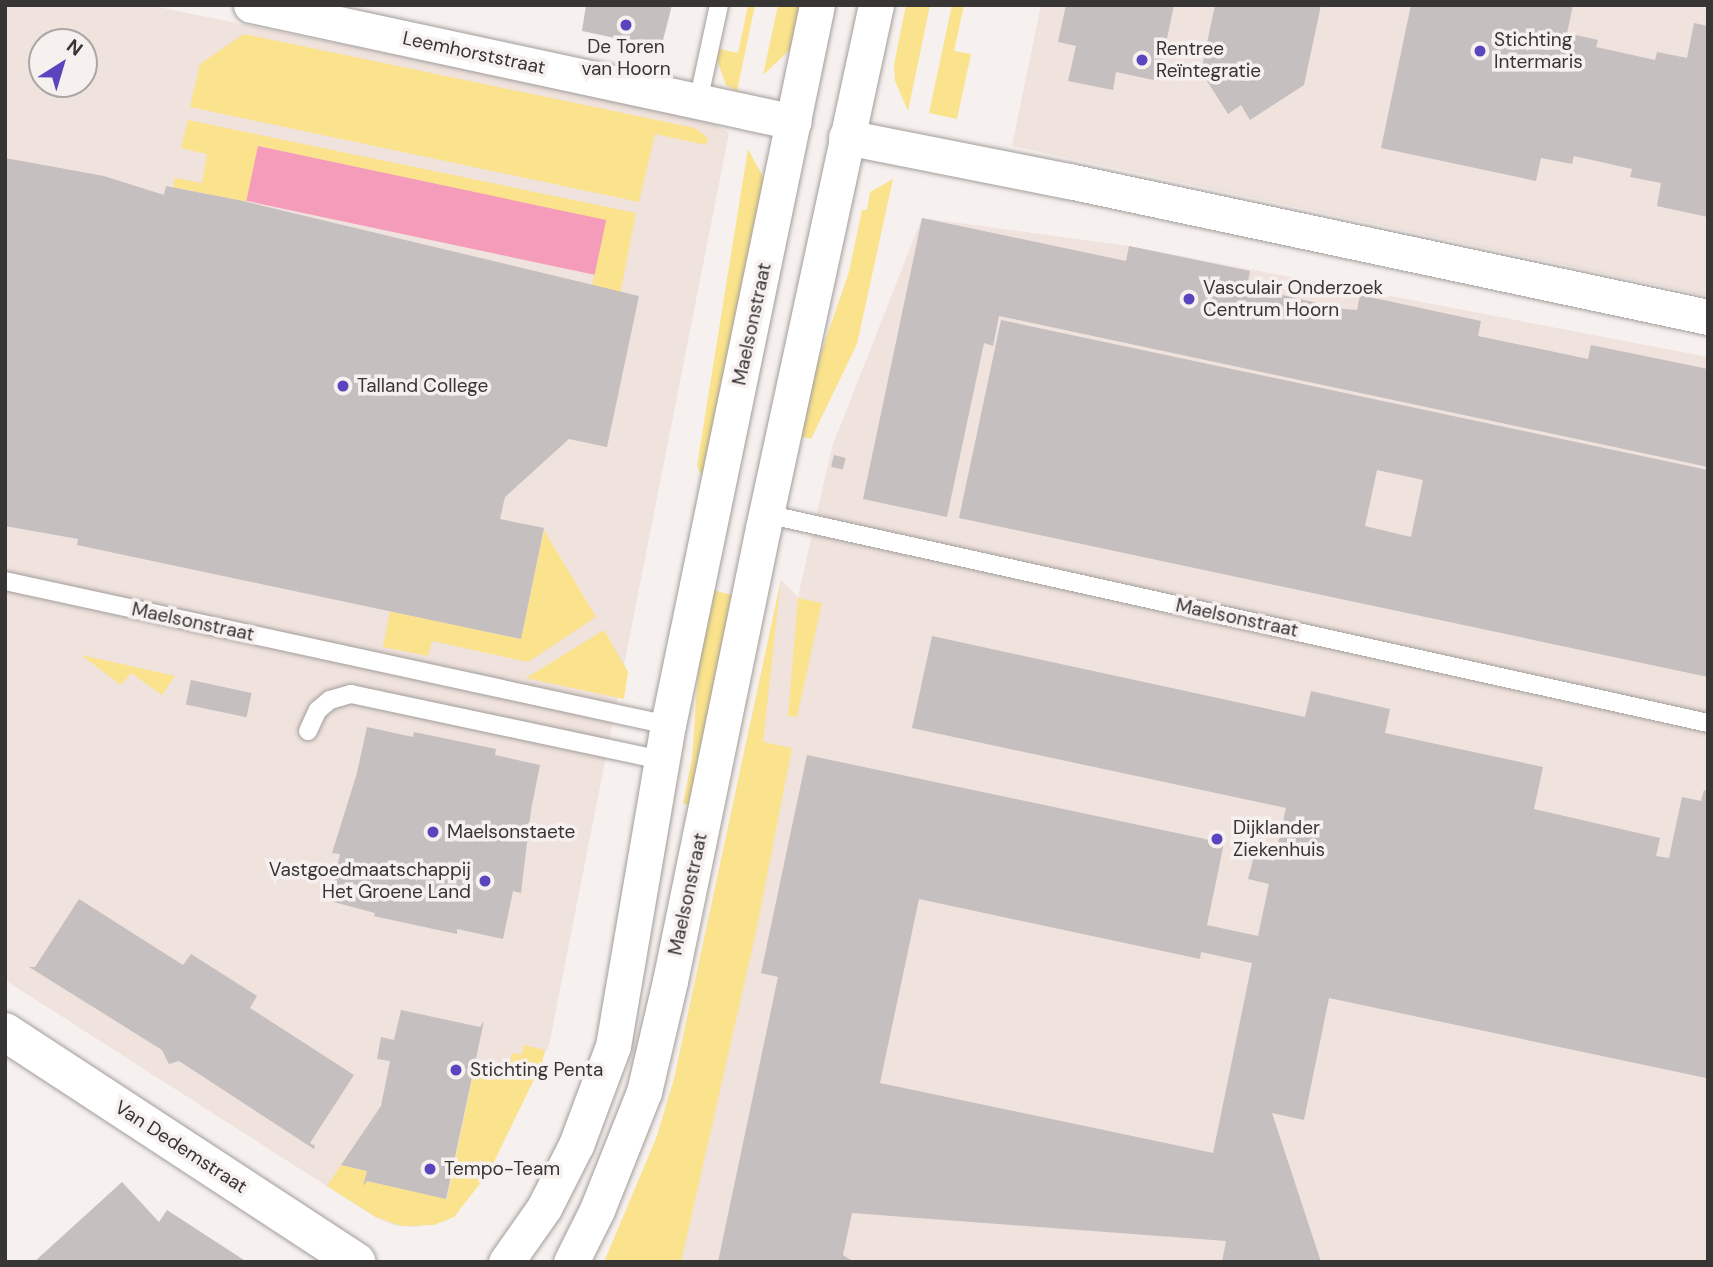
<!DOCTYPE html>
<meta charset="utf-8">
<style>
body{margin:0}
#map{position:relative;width:1713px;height:1267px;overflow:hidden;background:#f6f0ee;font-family:"DM Sans",sans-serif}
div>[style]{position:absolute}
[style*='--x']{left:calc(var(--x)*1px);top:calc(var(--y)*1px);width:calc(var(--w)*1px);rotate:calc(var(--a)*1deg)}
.built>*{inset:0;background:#f0e2dd}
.green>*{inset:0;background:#fae38c}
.water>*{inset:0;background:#f59cbb;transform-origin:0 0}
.building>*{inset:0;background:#c5bfbf;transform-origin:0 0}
.roads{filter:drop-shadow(0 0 2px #a29e9b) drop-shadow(0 0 2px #a29e9b)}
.service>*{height:18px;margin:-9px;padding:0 9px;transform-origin:9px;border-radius:9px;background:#fff}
.minor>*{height:35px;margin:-17.5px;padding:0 17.5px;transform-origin:17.5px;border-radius:17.5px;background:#fff}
.tertiary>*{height:38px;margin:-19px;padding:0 19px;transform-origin:19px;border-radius:19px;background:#fff}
.dots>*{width:19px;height:19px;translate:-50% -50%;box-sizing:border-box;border:4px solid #f6f0ee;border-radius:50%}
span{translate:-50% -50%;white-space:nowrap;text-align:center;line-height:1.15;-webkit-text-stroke:7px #f6f0ee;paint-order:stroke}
.poi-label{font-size:19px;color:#383635}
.left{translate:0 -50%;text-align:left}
.right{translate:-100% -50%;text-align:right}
.street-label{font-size:19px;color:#383635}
.frame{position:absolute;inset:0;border:7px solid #383635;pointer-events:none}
.north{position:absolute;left:28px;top:28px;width:70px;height:70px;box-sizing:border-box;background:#f6f0ee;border:2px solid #aaa6a4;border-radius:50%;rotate:37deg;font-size:19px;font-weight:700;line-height:28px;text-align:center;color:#383635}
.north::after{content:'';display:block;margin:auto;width:24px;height:32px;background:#5945bd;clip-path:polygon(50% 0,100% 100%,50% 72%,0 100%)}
</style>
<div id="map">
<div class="built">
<div style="clip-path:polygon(evenodd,5px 5px,148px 5px,705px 118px,729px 133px,549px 1045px,483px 1181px,448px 1220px,415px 1227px,393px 1225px,375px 1217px,5px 980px,5px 5px,42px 42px,84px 42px,84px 84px,42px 84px,42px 42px)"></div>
<div style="clip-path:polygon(1041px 5px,1708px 5px,1708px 296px,1012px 146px)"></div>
<div style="clip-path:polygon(922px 218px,1129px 246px,1708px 357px,1708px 1262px,607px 1262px,657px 1136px,674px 1079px,781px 580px,798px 597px,832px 447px)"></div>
</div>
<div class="green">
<div style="clip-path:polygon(748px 5px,755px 5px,737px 91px,726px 85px,717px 60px,719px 49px,738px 53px)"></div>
<div style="clip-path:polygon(778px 5px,808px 5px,796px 44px,763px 75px)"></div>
<div style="clip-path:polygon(906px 5px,930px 5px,908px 111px,895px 81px,894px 65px)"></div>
<div style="clip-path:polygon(952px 5px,964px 5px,954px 51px,971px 54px,957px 119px,929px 113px)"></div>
<div style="clip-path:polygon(244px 34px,695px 128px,708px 138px,706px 145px,655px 134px,639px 202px,190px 107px,200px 64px)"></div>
<div style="clip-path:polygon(188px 120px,636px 213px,620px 295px,592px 286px,606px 221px,258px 146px,248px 202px,173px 187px,175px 178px,202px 183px,207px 154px,181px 148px)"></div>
<div style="clip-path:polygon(748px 149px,768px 186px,710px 478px,701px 474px,697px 466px)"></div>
<div style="clip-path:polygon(893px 179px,857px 344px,811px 439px,799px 436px,801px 411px,849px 272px,862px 210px,867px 210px,870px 192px)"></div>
<div style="clip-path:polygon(544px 530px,596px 617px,528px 662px,432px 641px,428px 656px,383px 647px,390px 611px,521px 639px)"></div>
<div style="clip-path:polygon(781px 580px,763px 742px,792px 748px,756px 932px,681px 1262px,604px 1262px,657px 1136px,674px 1079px)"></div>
<div style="clip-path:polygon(710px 589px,739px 597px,694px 805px,683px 804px,692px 758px,701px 634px)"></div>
<div style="clip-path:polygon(798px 598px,822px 603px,797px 717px,788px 716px)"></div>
<div style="clip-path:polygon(604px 630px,628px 672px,624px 699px,526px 678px)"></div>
<div style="clip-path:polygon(81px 655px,175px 676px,162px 695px,131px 673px,121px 685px)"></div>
<div style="clip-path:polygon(524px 1045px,545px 1050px,542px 1063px,489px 1172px,454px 1217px,434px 1225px,402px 1226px,376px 1217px,327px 1186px,341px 1165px,367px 1171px,364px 1186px,367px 1181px,447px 1199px,475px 1065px,507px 1071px,512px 1053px,521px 1055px)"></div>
</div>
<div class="water">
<div style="left:258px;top:146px;width:356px;height:56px;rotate:12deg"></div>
</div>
<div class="building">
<div style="clip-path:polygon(586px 5px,672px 5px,661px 48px,582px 31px)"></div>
<div style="clip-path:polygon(1066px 5px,1174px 5px,1158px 81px,1116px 72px,1113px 90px,1068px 81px,1076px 46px,1058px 42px)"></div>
<div style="clip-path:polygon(1215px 5px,1321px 5px,1304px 85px,1250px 120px,1241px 105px,1228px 114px,1207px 81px,1210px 79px,1202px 67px)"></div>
<div style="clip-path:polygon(1411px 5px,1573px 5px,1567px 33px,1598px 40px,1596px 47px,1655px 60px,1657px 52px,1687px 58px,1694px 23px,1708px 26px,1708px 217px,1657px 206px,1661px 183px,1630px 177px,1632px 169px,1574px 156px,1572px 164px,1541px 158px,1536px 181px,1381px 148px)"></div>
<div style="clip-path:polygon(5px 158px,104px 176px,164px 195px,166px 186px,243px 201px,639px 296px,607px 447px,569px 439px,505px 497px,500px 519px,544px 528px,521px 639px,77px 545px,78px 539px,5px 526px)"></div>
<div style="clip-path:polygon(922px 218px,1126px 261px,1129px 246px,1250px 271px,1247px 287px,1344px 309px,1357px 310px,1360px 295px,1481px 321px,1478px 336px,1588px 359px,1591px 345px,1708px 369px,1708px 467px,999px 316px,993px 346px,984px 343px,947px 517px,863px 499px)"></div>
<div style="clip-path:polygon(evenodd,1001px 320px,1708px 470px,1708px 677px,959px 518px,1001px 320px,1377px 470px,1423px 480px,1411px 537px,1365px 526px,1377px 470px)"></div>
<div style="left:834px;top:455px;width:12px;height:12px;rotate:14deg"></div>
<div style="clip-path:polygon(evenodd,932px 636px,1305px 717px,1311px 691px,1390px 709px,1385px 733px,1543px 767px,1534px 809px,1660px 838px,1656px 856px,1669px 858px,1682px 797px,1701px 801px,1704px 790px,1708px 791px,1706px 1078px,1329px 998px,1304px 1120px,1272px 1113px,1321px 1262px,1222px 1262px,1226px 1241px,852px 1213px,843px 1255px,854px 1262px,718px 1262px,778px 977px,761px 973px,807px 755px,1224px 843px,1207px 925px,1258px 936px,1269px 884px,1248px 879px,1254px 856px,1274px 861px,1286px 808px,912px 728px,932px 636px,919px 899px,1200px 959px,1201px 952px,1252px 963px,1213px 1153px,880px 1083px,919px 899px)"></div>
<div style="left:191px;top:680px;width:62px;height:25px;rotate:12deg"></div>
<div style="clip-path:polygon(367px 727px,413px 737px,414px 732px,496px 749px,495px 755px,540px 765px,531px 810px,521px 893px,513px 891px,503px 939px,457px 929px,457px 934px,378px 917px,374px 916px,375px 913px,330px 901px,340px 854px,332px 853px,357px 773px)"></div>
<div style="clip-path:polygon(79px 899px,183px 965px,191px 954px,257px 996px,250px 1008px,354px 1075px,310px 1143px,315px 1146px,314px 1149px,179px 1061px,169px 1064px,162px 1050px,29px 967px,35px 967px)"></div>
<div style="clip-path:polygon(401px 1010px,480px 1027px,484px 1021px,446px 1199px,367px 1181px,363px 1186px,367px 1171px,341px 1165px,381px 1106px,390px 1061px,377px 1059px,381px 1037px,394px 1040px)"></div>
<div style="clip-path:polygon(122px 1182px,159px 1222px,167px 1210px,247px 1262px,34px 1262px)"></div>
</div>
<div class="roads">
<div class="service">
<div style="--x:698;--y:102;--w:99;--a:-77.8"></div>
<div style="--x:766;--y:514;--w:965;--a:12.51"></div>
<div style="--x:5;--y:581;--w:678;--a:12.25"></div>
<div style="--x:308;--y:731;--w:23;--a:-65"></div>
<div style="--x:318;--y:710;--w:16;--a:-40"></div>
<div style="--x:330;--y:700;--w:22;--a:-16"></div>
<div style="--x:351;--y:694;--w:318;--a:12"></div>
</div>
<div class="minor">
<div style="--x:251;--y:5;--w:555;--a:12.16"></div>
<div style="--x:846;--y:137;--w:227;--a:11.2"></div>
<div style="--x:1069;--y:181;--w:653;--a:12.02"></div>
<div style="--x:506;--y:1262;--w:66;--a:-54.9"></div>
<div style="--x:544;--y:1208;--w:71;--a:-63.1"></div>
<div style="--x:576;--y:1145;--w:106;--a:-69.5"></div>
<div style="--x:613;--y:1046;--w:326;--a:-80.3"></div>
<div style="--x:668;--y:725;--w:735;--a:-78.31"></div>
<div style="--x:571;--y:1262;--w:58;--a:-63.4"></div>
<div style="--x:597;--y:1210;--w:127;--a:-68.3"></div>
<div style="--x:644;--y:1092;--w:114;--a:-76.8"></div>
<div style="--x:670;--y:981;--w:462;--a:-78.4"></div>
<div style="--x:763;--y:528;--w:535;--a:-77.81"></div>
</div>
<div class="tertiary">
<div style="--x:5;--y:1032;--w:420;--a:33.2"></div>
</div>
</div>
<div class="dots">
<div style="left:626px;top:25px;background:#5945bd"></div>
<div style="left:1480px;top:51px;background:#5945bd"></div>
<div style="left:1142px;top:60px;background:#5945bd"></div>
<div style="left:1189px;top:299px;background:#5945bd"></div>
<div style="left:343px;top:386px;background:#5945bd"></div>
<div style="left:433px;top:832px;background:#5945bd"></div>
<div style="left:1217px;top:839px;background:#5945bd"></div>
<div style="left:485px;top:881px;background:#5945bd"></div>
<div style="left:456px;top:1070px;background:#5945bd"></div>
<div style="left:430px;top:1169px;background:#5945bd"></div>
</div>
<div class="poi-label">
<span class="left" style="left:1494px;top:51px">Stichting<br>Intermaris</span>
<span style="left:626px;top:58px">De Toren<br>van Hoorn</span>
<span class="left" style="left:1156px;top:60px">Rentree<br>Reïntegratie</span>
<span class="left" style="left:1203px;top:299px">Vasculair Onderzoek<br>Centrum Hoorn</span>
<span class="left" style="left:357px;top:386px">Talland College</span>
<span class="left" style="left:1233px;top:839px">Dijklander<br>Ziekenhuis</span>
<span class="left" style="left:447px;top:832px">Maelsonstaete</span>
<span class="right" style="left:471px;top:881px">Vastgoedmaatschappij<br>Het Groene Land</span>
<span class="left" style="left:470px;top:1070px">Stichting Penta</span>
<span class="left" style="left:444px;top:1169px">Tempo-Team</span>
</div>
<div class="street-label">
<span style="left:474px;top:53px;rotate:12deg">Leemhorststraat</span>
<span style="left:752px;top:324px;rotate:-78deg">Maelsonstraat</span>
<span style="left:1237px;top:618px;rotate:12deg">Maelsonstraat</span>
<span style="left:193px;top:622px;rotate:12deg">Maelsonstraat</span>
<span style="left:688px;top:894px;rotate:-78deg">Maelsonstraat</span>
<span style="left:181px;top:1147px;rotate:33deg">Van Dedemstraat</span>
</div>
<div class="frame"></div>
<div class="north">N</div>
</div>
